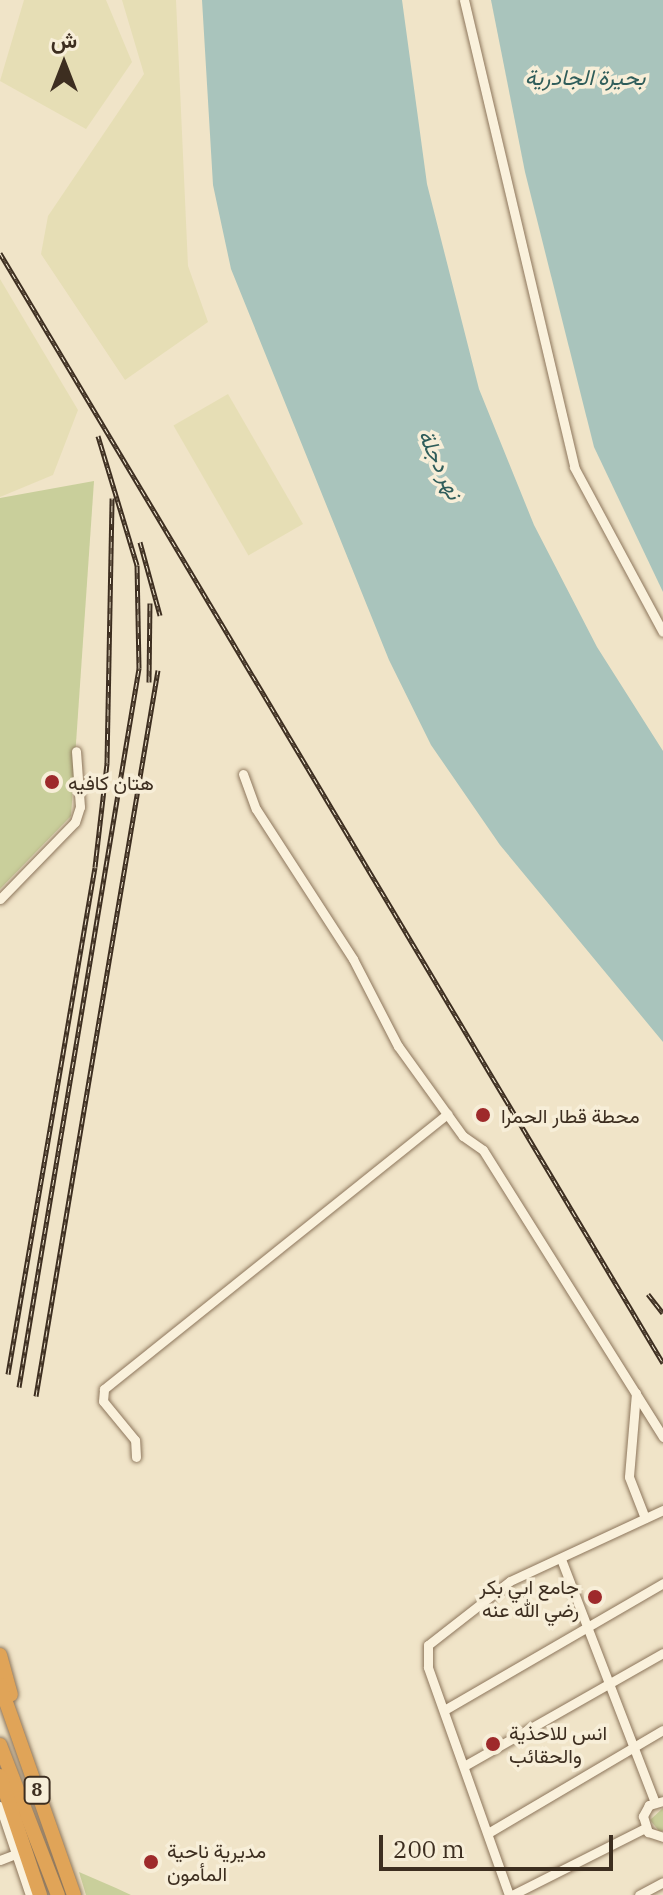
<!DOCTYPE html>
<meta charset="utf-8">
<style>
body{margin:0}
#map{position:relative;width:663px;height:1895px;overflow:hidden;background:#f0e4c8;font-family:"IBM Plex Serif",Vazirmatn,serif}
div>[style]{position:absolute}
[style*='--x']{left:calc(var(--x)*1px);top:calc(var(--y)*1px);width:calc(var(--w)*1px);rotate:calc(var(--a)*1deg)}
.farmland>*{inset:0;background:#e6deb5;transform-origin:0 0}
.green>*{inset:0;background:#c9cf9b}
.water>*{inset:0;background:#a9c4bc}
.roads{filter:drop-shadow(0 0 2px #8d765c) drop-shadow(0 0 2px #8d765c)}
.minor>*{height:9px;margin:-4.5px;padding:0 4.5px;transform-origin:4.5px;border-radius:4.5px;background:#faf1dc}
.highway>*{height:14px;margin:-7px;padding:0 7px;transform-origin:7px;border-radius:7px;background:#e0a458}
.rail>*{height:5px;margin-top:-2.5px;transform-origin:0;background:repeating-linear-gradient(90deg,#f7eed8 0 6px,#3d2e20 0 12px);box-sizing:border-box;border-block:2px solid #3d2e20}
.dots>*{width:22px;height:22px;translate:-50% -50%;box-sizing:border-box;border:4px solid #f7eed8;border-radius:50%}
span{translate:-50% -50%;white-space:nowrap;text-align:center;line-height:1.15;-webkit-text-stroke:7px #f7eed8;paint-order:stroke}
.shield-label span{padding:2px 6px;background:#f7eed8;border:2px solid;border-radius:6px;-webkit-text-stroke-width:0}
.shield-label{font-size:18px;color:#3d2e20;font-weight:700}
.poi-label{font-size:20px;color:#3d2e20}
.left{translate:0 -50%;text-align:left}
.right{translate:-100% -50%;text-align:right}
.water-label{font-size:22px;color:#2f5d5a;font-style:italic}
.north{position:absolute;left:24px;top:24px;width:80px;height:80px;-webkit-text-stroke:6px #f7eed8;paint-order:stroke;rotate:0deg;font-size:22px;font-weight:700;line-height:32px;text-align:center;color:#3d2e20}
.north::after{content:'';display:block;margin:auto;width:28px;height:36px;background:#3d2e20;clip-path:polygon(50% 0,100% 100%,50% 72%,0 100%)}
.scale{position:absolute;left:379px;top:1835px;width:234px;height:36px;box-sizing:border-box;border:4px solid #3d2e20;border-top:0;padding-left:10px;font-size:24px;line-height:28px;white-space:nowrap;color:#3d2e20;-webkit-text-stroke:6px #f7eed8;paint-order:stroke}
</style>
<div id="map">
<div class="farmland">
<div style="clip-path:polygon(24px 0,106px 0,132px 62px,86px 129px,0 81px)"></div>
<div style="clip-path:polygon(122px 0,176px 0,188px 266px,208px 322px,125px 380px,41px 254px,48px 216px,144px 74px)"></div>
<div style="clip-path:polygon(0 279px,78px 410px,53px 475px,0 497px)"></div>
<div style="left:228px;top:394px;width:150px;height:63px;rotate:60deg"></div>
</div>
<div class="green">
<div style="clip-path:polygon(94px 481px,71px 816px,0 889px,0 498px)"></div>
<div style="clip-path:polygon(663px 1808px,663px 1831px,659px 1831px,650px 1820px)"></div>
<div style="clip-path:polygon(79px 1872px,116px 1888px,131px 1895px,86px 1895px)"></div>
</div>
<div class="water">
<div style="clip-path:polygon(202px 0,402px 0,427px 184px,479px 389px,534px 525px,597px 647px,663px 751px,663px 1042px,500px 845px,431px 745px,389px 660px,231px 269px,213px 185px)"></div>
<div style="clip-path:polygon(491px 0,663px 0,663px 592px,594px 447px,525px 172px)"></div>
</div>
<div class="roads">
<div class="minor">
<div style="--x:464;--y:0;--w:480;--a:76.7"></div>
<div style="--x:574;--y:467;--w:187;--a:61.7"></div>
<div style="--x:243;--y:774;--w:37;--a:70"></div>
<div style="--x:256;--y:809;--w:179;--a:57.1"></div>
<div style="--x:353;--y:959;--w:98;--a:62.7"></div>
<div style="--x:398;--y:1046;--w:111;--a:54.2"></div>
<div style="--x:463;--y:1136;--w:24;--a:35"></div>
<div style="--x:483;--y:1150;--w:339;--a:57.9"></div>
<div style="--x:0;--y:899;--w:107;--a:-45.8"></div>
<div style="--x:75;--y:822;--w:16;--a:-72"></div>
<div style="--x:80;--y:807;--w:56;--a:-94.1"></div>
<div style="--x:636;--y:1393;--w:84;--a:94.8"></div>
<div style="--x:629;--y:1477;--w:44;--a:68.7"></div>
<div style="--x:136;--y:1457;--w:17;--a:-93"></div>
<div style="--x:135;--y:1440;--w:50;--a:-129.4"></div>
<div style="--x:103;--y:1401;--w:12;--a:-85"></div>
<div style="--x:104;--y:1389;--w:440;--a:-38.7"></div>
<div style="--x:561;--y:1559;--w:261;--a:68.9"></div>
<div style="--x:446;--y:1709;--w:251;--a:-30.1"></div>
<div style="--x:464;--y:1766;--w:229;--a:-29.6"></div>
<div style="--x:663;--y:1801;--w:15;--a:164"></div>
<div style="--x:649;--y:1805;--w:13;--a:119"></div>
<div style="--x:643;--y:1816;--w:17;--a:73"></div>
<div style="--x:648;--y:1832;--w:16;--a:18"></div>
<div style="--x:0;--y:1806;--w:94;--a:71.4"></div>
<div style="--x:488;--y:1833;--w:203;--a:-30.5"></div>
<div style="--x:0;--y:1860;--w:17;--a:-21"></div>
<div style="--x:509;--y:1895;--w:242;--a:-109.6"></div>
<div style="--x:428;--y:1667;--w:22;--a:-90"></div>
<div style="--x:428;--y:1645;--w:104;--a:-38"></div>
<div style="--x:510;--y:1581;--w:169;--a:-24.9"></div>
<div style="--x:512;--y:1895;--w:149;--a:-26.7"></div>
<div style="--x:639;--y:1895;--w:27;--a:-28"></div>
</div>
<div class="highway">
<div style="--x:0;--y:1655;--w:41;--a:74.6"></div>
<div style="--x:0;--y:1685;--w:223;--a:70.6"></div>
<div style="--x:0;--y:1745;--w:161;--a:68.9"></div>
<div style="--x:0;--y:1776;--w:126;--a:71.4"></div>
</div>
</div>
<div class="rail">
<div style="--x:0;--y:253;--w:1293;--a:59.15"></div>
<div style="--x:140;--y:542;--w:76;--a:74.7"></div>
<div style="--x:149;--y:682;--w:79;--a:-89.3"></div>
<div style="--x:648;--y:1294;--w:24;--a:52"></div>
<div style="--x:8;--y:1374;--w:514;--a:-80.26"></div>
<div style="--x:95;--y:867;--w:105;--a:-83.4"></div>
<div style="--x:107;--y:763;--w:265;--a:-88.9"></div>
<div style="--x:19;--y:1387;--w:729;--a:-80.52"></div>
<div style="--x:139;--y:668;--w:103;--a:-91.1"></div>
<div style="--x:137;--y:565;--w:135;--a:-106.8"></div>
<div style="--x:36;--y:1396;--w:736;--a:-80.46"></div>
</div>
<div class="dots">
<div style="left:52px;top:782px;background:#9e2a2b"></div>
<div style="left:483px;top:1115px;background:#9e2a2b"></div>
<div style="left:595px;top:1597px;background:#9e2a2b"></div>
<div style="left:493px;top:1744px;background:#9e2a2b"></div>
<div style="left:151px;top:1862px;background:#9e2a2b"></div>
</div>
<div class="shield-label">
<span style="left:37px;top:1790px">8</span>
</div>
<div class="poi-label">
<span class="left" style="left:68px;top:782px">هتان كافيه</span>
<span class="left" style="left:501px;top:1115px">محطة قطار الحمرا</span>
<span class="right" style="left:579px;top:1598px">جامع ابي بكر<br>رضي الله عنه</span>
<span class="left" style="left:509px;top:1744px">انس للاحذية<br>والحقائب</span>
<span class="left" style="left:167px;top:1862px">مديرية ناحية<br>المأمون</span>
</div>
<div class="water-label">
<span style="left:585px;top:77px">بحيرة الجادرية</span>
<span style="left:441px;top:464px;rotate:65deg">نهر دجلة</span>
</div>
<div class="north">ش</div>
<div class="scale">200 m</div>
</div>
